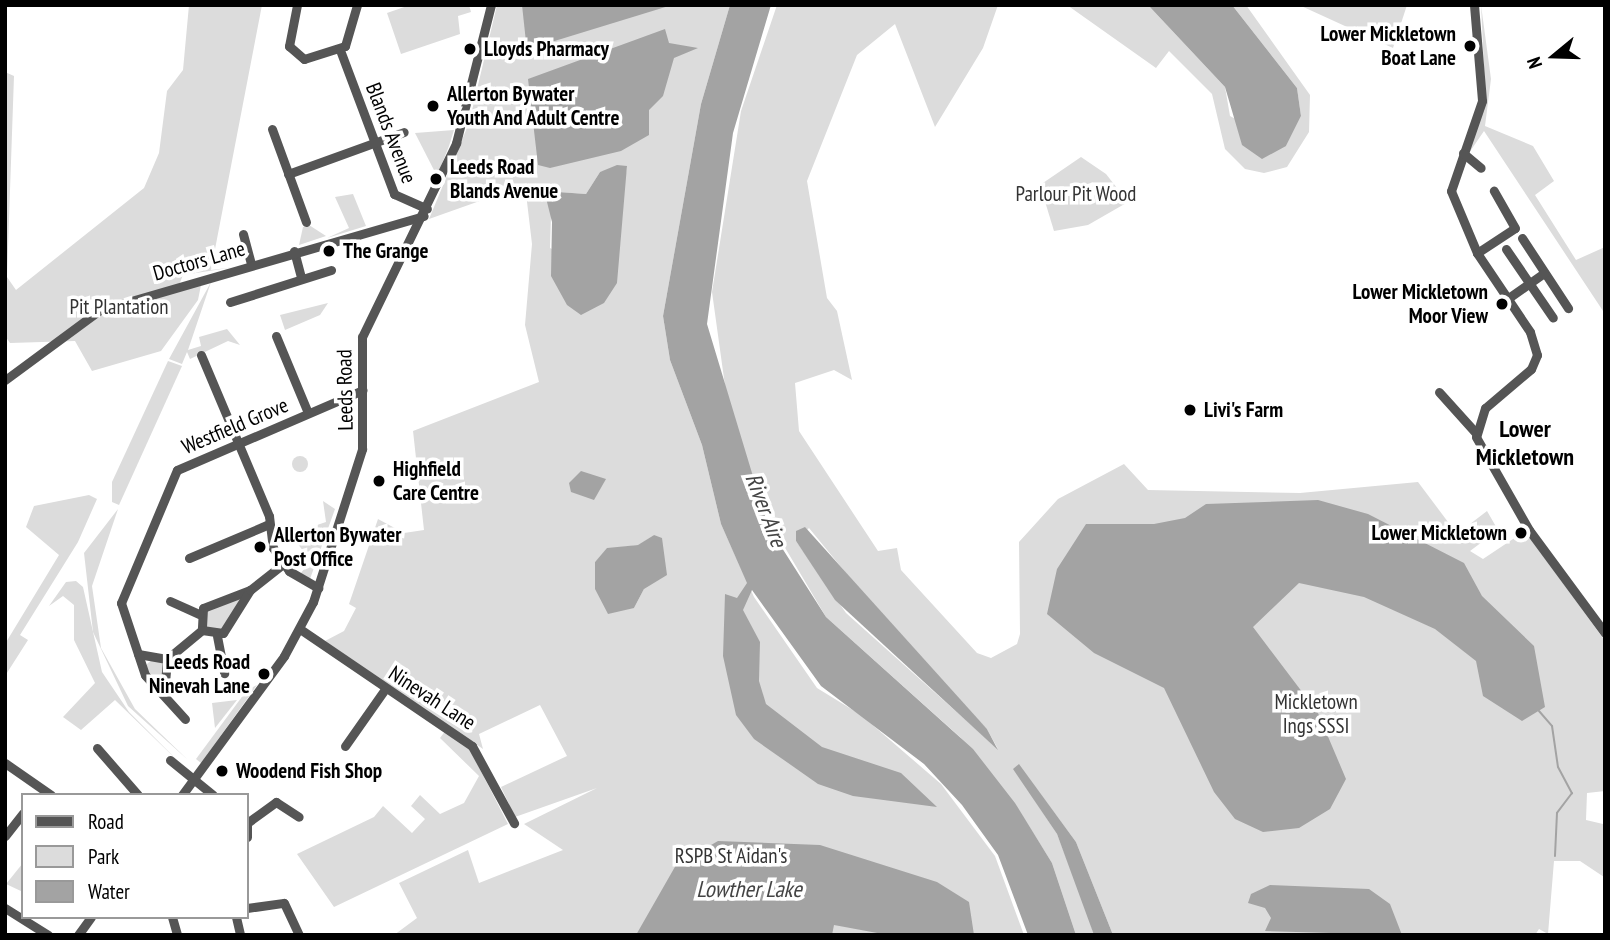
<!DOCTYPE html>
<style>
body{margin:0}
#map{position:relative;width:1610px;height:940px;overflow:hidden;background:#fff;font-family:"PT Sans Narrow",sans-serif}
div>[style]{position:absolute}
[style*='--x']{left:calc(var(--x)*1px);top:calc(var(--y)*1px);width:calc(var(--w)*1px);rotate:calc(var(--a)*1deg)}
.green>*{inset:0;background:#dcdcdc}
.round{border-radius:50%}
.water>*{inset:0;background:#a3a3a3}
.stream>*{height:2px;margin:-1px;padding:0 1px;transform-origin:1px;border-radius:1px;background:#a3a3a3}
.minor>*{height:9px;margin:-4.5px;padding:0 4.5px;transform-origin:4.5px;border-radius:4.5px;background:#555}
.dots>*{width:19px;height:19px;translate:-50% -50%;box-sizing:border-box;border:4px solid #fff;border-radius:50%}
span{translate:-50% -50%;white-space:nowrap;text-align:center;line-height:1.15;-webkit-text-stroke:7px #fff;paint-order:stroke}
.poi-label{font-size:21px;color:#000;font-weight:700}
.right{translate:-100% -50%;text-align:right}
.left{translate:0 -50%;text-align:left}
.street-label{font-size:21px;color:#000}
.park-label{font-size:21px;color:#333}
.water-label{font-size:23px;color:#444;font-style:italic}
.quarter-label{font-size:24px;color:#000;font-weight:700}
.frame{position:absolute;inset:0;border:7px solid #000;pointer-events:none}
.legend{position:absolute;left:21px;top:793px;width:228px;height:126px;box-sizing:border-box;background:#fff;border:2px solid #999;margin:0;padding:9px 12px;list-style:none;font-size:21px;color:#000}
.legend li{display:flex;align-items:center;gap:14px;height:35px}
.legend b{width:35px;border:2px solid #999}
.north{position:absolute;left:1519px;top:21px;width:70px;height:70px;-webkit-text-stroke:5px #fff;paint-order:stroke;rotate:251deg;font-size:19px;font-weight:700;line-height:28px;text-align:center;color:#000}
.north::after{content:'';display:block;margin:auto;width:24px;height:32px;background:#000;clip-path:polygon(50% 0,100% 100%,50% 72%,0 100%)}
</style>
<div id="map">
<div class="green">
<div style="clip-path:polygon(189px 5px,262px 5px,211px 270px,235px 267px,183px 275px,179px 285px,202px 280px,198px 300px,161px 351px,92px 371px,75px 341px,10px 343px,5px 336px,5px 72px,14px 76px,7px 277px,16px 290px,144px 188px,159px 153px,167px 91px,183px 70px)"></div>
<div style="clip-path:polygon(410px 5px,469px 5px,471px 12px,458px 16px,460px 34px,401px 54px,387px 13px)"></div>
<div style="clip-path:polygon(evenodd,497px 5px,730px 5px,701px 104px,663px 316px,670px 360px,702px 445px,721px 524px,754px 597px,817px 688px,861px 715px,941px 784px,995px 856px,1024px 935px,394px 935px,417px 918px,399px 883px,468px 850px,479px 883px,563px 850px,524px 824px,597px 788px,515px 817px,501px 787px,567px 756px,540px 705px,479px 734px,483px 749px,325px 641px,344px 631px,356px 608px,349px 604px,378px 519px,404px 533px,424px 530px,413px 431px,539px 382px,525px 325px,532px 244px,525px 185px,429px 219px,469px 123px,497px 5px,627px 167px,616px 237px,617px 283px,550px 248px,552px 183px,558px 192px,586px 194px,600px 172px,627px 167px,497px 5px,654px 535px,644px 589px,634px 608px,595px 562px,607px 549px,639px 545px,654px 535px)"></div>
<div style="clip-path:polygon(evenodd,777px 5px,998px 5px,983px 48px,935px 127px,895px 24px,857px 55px,807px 181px,827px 298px,837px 311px,852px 380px,834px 370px,795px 383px,799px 431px,878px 551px,897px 548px,901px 570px,977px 653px,991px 658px,1017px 644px,1020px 634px,1019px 542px,1058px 499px,1124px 464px,1148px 490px,1300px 493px,1418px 482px,1457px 534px,1487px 511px,1498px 530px,1470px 551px,1483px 559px,1525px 531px,1605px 641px,1605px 791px,1587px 793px,1586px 820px,1603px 824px,1604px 877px,1580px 861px,1554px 861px,1548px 934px,1539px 929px,1535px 935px,1113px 935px,1076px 842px,1019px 765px,1014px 769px,1057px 834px,1086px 909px,1094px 935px,1076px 935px,1052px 863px,1015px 804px,960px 737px,826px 617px,761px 507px,727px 400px,712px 292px,741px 111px,777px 5px,809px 528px,906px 646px,987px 729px,998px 749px,846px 613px,796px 541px,809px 528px)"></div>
<div style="clip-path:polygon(1067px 5px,1148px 5px,1225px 87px,1230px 116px,1286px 146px,1301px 116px,1297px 88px,1232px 5px,1246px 5px,1310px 95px,1309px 132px,1287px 167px,1264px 173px,1245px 169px,1225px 149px,1212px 94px,1169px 51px,1156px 68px)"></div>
<div style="clip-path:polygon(1299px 5px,1407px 5px,1393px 48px)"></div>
<div style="clip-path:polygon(1481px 5px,1491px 79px,1485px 126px,1533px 146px,1554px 181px,1535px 195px,1576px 260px,1605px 247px,1605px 314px,1484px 131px,1469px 153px,1485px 89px)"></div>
<div style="clip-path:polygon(454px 130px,449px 146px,437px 176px,415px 133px)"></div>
<div style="clip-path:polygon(1081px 157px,1106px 174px,1128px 202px,1088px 225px,1054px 231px,1040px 185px)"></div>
<div style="clip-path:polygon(353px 194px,366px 226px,327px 238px,349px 228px,335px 197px)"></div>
<div style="clip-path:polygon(309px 225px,326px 236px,299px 245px,303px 227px)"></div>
<div style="clip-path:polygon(211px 282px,188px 350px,201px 346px,199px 337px,227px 329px,240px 345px,228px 341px,190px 359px,187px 352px,182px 364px,169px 359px)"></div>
<div style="clip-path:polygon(328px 303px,320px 315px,285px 330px,280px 315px)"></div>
<div style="clip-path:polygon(168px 361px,182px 366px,119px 505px,112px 502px,112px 482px)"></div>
<div class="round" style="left:292px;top:456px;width:16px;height:16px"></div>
<div style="clip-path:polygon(89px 495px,97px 499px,78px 542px,20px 635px,28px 640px,5px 676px,5px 644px,59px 555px,26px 527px,34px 506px)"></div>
<div style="clip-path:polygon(323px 501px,335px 509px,310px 579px,300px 574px,311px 561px,290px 534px,326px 522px)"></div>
<div style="clip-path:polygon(118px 509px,92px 586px,101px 648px,135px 709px,188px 760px,128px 706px,93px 632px,84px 553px)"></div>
<div style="clip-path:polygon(76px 581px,83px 587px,102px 672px,129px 712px,183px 766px,115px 700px,81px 730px,63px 717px,95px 683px,74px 640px,74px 605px,63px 596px,49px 606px,66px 582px)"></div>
<div style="clip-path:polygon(242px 594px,226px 629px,206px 630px,205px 610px)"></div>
<div class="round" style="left:145px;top:660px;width:20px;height:20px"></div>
<div style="clip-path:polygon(257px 685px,201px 763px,196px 759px,247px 690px)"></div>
<div style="clip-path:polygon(237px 700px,215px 728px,212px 703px)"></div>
<div style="clip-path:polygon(446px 730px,467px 744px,508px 824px,334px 907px,297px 854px,374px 817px,383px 806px,412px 833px,425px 819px,411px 806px,420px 795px,440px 814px,464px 803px,479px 776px,440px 738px)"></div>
<div style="clip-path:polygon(23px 863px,23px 892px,6px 884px)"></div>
</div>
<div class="water">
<div style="clip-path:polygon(522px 5px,672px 5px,535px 47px,526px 42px)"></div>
<div style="clip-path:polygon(730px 5px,771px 5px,733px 133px,707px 324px,768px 526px,826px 617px,973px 749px,1015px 803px,1052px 863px,1076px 935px,1028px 935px,998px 855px,962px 805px,924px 764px,821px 686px,752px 590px,743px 610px,760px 642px,759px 681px,766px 704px,822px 747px,901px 773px,937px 807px,853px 796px,818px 784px,754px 739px,736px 715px,723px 656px,725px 594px,737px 598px,747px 583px,721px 524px,702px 445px,670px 360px,663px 316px,701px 104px)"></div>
<div style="clip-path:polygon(1148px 5px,1232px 5px,1297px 88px,1301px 116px,1286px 146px,1262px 159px,1242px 145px,1225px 87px)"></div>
<div style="clip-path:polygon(665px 29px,669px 43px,698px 48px,674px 58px,663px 96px,649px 110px,649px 135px,621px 151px,550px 168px,538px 165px,528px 79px)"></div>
<div style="clip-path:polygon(617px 165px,627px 166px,617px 283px,604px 303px,581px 315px,567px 305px,551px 276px,552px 222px,544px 190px,551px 183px,558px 192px,586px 194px,600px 172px)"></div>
<div style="clip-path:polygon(581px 471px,606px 479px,594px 500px,571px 492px,569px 483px)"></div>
<div style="clip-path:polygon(1318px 500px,1368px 514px,1464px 563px,1482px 596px,1534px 646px,1545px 707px,1522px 721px,1483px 696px,1476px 661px,1435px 629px,1364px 597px,1299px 583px,1253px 627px,1318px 713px,1346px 779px,1330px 809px,1299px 828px,1263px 832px,1235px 819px,1214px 792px,1164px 688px,1094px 653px,1047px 614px,1057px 569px,1086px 524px,1154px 524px,1185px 518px,1206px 504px)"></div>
<div style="clip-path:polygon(805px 527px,987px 729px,998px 750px,835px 600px,796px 541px,796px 531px)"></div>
<div style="clip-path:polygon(654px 535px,662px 538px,667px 575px,644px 589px,634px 608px,608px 614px,595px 589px,595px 562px,607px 548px,638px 545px)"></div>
<div style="clip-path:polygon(1019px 764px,1076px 842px,1113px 935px,1094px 935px,1057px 834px,1013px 769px)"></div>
<div style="clip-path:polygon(718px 841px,820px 845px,937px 882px,969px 902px,974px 935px,888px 935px,834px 925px,832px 935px,636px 935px,676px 865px)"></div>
<div style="clip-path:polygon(1270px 885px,1369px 889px,1390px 904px,1402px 935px,1265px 931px,1271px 918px,1265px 908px,1248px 903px,1251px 894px)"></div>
</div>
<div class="stream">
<div style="--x:1539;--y:711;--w:20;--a:49"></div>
<div style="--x:1552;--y:726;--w:41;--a:81.7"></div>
<div style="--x:1558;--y:767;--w:30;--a:62"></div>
<div style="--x:1572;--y:793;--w:25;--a:127"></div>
<div style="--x:1557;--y:813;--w:43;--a:92.7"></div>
</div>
<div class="minor">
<div style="--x:297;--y:5;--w:42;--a:101"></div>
<div style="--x:289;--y:46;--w:20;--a:41"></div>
<div style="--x:304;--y:59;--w:43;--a:-17.6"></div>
<div style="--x:345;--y:46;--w:43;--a:-73.7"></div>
<div style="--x:1474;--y:5;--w:96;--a:85.2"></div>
<div style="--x:1482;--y:101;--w:95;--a:109"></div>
<div style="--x:1451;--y:191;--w:67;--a:67.2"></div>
<div style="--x:1477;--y:253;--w:95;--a:56.1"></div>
<div style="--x:1530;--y:332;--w:24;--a:73"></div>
<div style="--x:1537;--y:355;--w:15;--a:113"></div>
<div style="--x:1531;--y:369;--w:60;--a:139.7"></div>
<div style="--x:1485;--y:408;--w:30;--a:107"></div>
<div style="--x:1476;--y:437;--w:107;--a:60.3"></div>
<div style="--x:1529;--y:530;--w:128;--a:53.6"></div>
<div style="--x:340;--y:50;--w:154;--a:69.4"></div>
<div style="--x:394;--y:194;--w:36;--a:24"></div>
<div style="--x:272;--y:129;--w:99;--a:69.9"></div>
<div style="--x:1463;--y:153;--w:23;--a:40"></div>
<div style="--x:288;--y:174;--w:123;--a:-19.9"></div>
<div style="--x:243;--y:234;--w:31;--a:75"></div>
<div style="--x:1522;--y:238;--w:84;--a:56.7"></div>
<div style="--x:1506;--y:249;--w:83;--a:55.7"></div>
<div style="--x:294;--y:251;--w:28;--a:75"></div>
<div style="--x:1477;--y:253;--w:45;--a:-33.3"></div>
<div style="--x:1515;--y:228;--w:43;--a:-119.6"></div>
<div style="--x:1507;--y:299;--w:45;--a:-35.1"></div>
<div style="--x:230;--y:302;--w:106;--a:-17.6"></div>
<div style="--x:276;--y:336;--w:83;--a:67.4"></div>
<div style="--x:201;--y:355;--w:175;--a:67.1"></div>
<div style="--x:269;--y:516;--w:32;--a:83"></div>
<div style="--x:273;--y:548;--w:28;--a:55"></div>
<div style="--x:289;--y:571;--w:34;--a:30"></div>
<div style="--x:5;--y:380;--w:118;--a:-36.4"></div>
<div style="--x:100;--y:310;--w:337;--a:-16.2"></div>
<div style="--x:1439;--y:392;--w:54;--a:48"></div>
<div style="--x:189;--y:558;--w:87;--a:-23"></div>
<div style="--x:250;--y:590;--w:50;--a:159"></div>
<div style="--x:203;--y:608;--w:22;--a:93"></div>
<div style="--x:202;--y:630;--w:21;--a:8"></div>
<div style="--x:223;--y:633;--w:51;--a:-57.9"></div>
<div style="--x:250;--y:590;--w:42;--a:-38.2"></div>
<div style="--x:170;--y:601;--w:32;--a:24"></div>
<div style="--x:300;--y:629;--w:208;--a:34.2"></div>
<div style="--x:472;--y:746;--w:88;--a:61.4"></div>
<div style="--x:217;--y:636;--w:38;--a:79"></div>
<div style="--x:138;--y:654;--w:29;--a:10"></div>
<div style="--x:167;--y:659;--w:45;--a:-39.6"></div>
<div style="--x:164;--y:694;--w:35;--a:-85"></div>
<div style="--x:185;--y:719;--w:59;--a:-132.3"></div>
<div style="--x:145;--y:675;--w:76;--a:-108.4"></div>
<div style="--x:121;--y:603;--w:144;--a:-67.2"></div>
<div style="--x:177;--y:470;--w:202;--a:-23.3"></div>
<div style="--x:345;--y:746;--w:70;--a:-54.9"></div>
<div style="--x:97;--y:748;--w:62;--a:48.9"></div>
<div style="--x:170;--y:760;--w:55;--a:39.1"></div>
<div style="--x:5;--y:763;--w:56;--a:34.8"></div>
<div style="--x:182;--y:795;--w:172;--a:-53.7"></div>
<div style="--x:284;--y:656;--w:61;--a:-61.8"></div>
<div style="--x:313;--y:602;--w:161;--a:-72.2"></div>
<div style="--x:362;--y:449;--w:112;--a:-90"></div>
<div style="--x:362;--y:337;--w:216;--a:-64.1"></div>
<div style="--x:456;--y:143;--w:142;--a:-75.8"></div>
<div style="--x:5;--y:836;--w:29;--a:-52"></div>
<div style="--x:247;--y:837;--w:14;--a:-90"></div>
<div style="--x:247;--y:823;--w:36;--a:-36"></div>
<div style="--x:276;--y:802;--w:27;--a:33"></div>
<div style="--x:5;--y:908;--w:51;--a:32.1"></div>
<div style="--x:247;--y:908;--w:37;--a:-8"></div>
<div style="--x:284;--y:903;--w:35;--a:65"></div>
<div style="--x:172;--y:917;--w:19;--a:74"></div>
<div style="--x:236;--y:917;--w:18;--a:77"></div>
<div style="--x:78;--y:935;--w:22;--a:-54"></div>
</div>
<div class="dots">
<div style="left:1470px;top:46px;background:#000"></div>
<div style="left:470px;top:49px;background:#000"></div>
<div style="left:433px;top:106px;background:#000"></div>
<div style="left:436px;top:179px;background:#000"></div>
<div style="left:329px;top:251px;background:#000"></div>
<div style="left:1502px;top:304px;background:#000"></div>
<div style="left:1190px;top:410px;background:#000"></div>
<div style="left:379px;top:481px;background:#000"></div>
<div style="left:1521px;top:533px;background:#000"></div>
<div style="left:260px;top:547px;background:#000"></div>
<div style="left:264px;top:674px;background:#000"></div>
<div style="left:222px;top:771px;background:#000"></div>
</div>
<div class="poi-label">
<span class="right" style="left:1456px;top:46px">Lower Mickletown<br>Boat Lane</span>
<span class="left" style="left:484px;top:49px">Lloyds Pharmacy</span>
<span class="left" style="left:447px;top:106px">Allerton Bywater<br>Youth And Adult Centre</span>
<span class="left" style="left:450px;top:179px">Leeds Road<br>Blands Avenue</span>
<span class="left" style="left:343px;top:251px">The Grange</span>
<span class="right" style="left:1488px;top:304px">Lower Mickletown<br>Moor View</span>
<span class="left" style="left:1204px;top:410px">Livi's Farm</span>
<span class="left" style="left:393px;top:481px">Highfield<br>Care Centre</span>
<span class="right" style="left:1507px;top:533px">Lower Mickletown</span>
<span class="left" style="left:274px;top:547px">Allerton Bywater<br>Post Office</span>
<span class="right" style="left:250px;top:674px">Leeds Road<br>Ninevah Lane</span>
<span class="left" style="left:236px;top:771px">Woodend Fish Shop</span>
</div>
<div class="street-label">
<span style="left:391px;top:133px;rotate:69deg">Blands Avenue</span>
<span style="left:199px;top:261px;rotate:-16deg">Doctors Lane</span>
<span style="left:345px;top:390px;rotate:-91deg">Leeds Road</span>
<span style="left:235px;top:426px;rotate:-23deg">Westfield Grove</span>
<span style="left:432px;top:698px;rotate:33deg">Ninevah Lane</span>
</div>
<div class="park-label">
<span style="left:1076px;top:194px">Parlour Pit Wood</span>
<span style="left:119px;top:307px">Pit Plantation</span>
<span style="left:1316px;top:714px">Mickletown<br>Ings SSSI</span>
<span style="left:731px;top:856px">RSPB St Aidan's</span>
</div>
<div class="water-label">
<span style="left:766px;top:510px;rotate:69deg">River Aire</span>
<span style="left:749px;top:889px">Lowther Lake</span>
</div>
<div class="quarter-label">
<span style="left:1525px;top:443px">Lower<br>Mickletown</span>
</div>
<div class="frame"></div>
<ul class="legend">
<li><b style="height:9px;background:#555"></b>Road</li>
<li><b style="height:19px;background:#dcdcdc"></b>Park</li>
<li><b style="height:19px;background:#a3a3a3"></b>Water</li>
</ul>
<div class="north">N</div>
</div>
